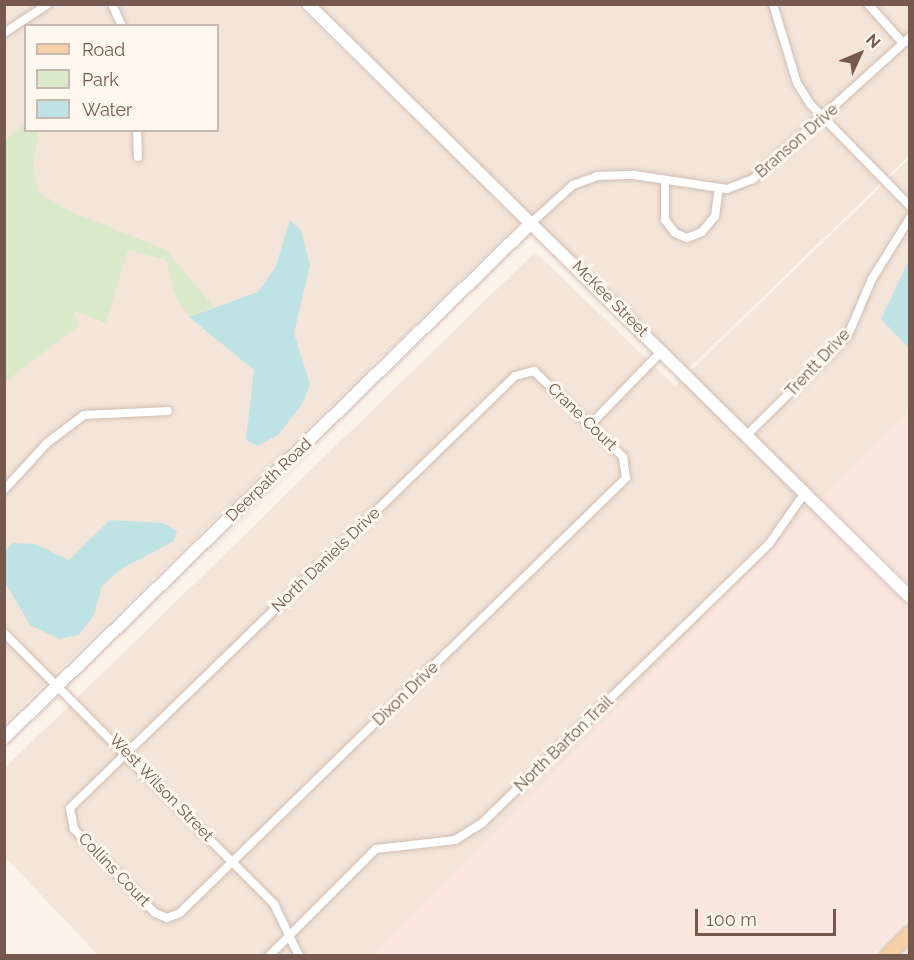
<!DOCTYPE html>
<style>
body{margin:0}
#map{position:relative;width:914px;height:960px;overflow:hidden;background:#fcf3eb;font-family:Raleway,sans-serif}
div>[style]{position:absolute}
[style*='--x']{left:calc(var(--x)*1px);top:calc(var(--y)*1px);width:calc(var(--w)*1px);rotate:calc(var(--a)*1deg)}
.residential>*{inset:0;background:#f3e5d9}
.commercial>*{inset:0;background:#fbe5df}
.green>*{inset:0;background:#d9e9c9}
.water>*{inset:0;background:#bfe3e5}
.roads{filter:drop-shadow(0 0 2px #d0bdb3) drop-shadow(0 0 2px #d0bdb3)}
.street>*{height:8px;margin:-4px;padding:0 4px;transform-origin:4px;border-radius:4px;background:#fff}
.secondary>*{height:12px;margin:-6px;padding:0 6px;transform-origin:6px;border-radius:6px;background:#fff}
.primary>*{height:14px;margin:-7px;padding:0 7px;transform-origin:7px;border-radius:7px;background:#f6d1a7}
span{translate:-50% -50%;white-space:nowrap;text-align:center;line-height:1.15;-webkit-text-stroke:6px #fef8f1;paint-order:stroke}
.street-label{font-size:16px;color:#76594e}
.frame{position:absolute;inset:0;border:6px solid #76594e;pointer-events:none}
.legend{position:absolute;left:24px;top:24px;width:195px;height:108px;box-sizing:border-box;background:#fef8f1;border:2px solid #c8b8b0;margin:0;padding:8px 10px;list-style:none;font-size:18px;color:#76594e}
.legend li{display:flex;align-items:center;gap:12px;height:30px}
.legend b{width:30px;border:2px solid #c8b8b0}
.north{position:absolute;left:830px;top:24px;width:60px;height:60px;-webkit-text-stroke:4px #fef8f1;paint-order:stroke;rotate:46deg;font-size:16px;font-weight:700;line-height:24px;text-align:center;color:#76594e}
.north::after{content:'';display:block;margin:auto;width:21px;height:27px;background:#76594e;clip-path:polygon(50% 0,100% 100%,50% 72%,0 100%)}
.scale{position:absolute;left:695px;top:909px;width:141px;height:27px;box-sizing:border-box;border:3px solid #76594e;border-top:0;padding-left:8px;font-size:18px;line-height:21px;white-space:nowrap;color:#76594e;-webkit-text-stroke:4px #fef8f1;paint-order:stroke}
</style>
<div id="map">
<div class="residential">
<div style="clip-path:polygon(evenodd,5px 5px,296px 5px,521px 221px,5px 723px,5px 5px,26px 26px,218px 26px,218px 130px,26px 130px,26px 26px)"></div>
<div style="clip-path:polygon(312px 5px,909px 5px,909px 156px,688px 369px)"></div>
<div style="clip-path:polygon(909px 159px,909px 411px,375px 955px,98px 955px,5px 857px,5px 768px,535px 252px,675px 386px)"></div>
</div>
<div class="commercial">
<div style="clip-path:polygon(909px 411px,909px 584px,820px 498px)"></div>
<div style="clip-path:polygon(810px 509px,909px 607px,909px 917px,872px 955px,375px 955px)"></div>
</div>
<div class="green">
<div style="clip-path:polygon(25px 123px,26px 130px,39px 131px,33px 165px,39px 192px,67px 210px,166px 250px,214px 307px,189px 317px,174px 293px,166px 260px,128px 250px,106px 323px,74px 311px,78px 326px,5px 382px,5px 141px)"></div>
</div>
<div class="water">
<div style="clip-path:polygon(290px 220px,301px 230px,310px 265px,294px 333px,310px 384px,303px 403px,278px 435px,257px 446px,246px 440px,254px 370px,189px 317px,258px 292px,276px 266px)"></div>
<div style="clip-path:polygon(909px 260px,909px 348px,881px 319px)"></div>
<div style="clip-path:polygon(110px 520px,163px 523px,177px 531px,174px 541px,121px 569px,102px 586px,94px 615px,79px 635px,59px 639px,30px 625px,5px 582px,5px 551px,13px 543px,35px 544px,69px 560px)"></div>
</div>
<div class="roads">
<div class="street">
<div style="--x:112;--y:4;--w:24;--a:66"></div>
<div style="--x:773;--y:4;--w:83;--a:73.1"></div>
<div style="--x:797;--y:83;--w:25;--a:58"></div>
<div style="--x:810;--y:104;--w:143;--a:45.6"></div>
<div style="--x:868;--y:4;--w:52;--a:48.1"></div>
<div style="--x:4;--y:33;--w:53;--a:-33.4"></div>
<div style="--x:137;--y:130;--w:27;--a:88"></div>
<div style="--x:665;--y:182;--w:38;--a:90"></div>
<div style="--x:665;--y:220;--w:16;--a:52"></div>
<div style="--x:675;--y:233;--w:13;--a:23"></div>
<div style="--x:687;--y:238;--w:16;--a:-22"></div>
<div style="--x:702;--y:232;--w:21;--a:-51"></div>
<div style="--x:715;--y:216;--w:28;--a:-82"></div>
<div style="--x:532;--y:222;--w:55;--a:-42.1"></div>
<div style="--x:573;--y:185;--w:27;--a:-20"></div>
<div style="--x:598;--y:176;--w:36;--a:-2"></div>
<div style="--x:634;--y:175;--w:94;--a:8.6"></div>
<div style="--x:727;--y:189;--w:28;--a:-21"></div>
<div style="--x:753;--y:179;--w:212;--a:-42.1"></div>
<div style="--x:534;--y:371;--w:124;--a:44"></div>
<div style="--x:623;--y:457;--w:21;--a:82"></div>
<div style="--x:626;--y:478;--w:623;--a:135.72"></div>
<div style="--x:180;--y:913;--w:14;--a:159"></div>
<div style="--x:167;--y:918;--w:13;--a:-157"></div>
<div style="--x:155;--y:913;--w:117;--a:-134"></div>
<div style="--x:74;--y:829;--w:21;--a:-101"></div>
<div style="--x:70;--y:808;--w:620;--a:-44.15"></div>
<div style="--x:515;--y:376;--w:20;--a:-15"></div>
<div style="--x:590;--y:425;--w:103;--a:-45.8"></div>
<div style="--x:747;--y:435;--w:142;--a:-44.7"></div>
<div style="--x:848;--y:335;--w:61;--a:-66.8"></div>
<div style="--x:872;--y:279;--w:72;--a:-58.1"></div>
<div style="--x:4;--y:490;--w:64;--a:-47.5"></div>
<div style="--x:47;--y:443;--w:46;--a:-37.1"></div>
<div style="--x:84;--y:415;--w:84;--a:-2.7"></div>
<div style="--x:4;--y:633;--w:383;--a:45.1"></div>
<div style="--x:274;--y:904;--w:58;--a:64.3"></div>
<div style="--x:269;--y:956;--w:151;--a:-45"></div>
<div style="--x:376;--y:849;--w:80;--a:-6.5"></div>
<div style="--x:455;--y:840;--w:32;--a:-32"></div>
<div style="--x:482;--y:823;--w:400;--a:-44.2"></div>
<div style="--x:769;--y:544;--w:61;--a:-55"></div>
</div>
<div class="secondary">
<div style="--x:308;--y:4;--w:845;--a:44.57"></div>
<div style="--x:4;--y:738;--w:738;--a:-44.34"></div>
</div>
<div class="primary">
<div style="--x:887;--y:956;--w:33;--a:-45"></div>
</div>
</div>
<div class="street-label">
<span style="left:797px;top:141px;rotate:-41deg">Branson Drive</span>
<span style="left:610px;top:299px;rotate:45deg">McKee Street</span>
<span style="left:818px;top:363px;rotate:-47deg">Trentt Drive</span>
<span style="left:582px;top:417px;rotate:44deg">Crane Court</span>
<span style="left:269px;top:480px;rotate:-44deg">Deerpath Road</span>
<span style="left:326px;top:560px;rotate:-44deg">North Daniels Drive</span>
<span style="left:406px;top:694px;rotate:-44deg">Dixon Drive</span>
<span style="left:564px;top:744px;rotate:-44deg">North Barton Trail</span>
<span style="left:161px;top:788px;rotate:46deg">West Wilson Street</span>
<span style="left:114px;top:870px;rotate:46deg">Collins Court</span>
</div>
<div class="frame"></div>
<ul class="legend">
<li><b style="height:8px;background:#f6d1a7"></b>Road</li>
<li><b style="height:16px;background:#d9e9c9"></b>Park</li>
<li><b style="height:16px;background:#bfe3e5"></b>Water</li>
</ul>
<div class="north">N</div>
<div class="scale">100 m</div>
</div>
